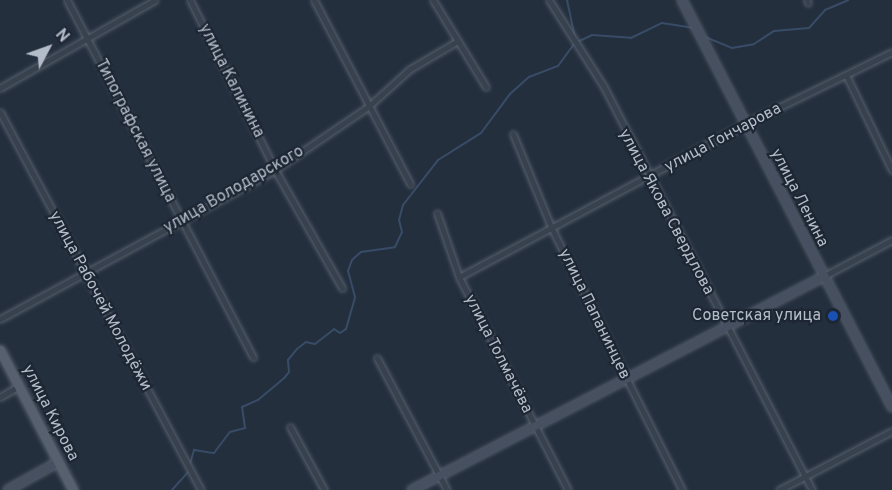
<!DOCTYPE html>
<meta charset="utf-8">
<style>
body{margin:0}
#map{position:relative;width:892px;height:490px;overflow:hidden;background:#242f3e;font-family:Overpass,sans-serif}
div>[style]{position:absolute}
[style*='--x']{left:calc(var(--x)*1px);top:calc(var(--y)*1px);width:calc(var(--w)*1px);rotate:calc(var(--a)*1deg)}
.stream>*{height:2px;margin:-1px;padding:0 1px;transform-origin:1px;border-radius:1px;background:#394c67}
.roads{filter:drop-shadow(0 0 2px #565f6c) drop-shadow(0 0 2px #565f6c)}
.street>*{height:5px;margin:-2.5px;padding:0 2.5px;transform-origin:2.5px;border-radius:2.5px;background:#38414e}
.secondary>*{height:8px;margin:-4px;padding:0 4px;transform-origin:4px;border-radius:4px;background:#465061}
.primary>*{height:9px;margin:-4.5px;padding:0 4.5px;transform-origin:4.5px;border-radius:4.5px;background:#56606e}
.dots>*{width:16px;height:16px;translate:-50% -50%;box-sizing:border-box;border:3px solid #1d2633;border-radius:50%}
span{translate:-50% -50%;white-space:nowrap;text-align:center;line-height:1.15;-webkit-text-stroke:4.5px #1d2633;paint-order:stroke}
.street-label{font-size:16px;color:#b4bcc9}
.poi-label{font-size:16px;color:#b4bcc9}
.right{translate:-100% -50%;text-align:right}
.north{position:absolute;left:18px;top:18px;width:60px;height:60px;-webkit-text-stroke:4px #1d2633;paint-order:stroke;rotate:49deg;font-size:16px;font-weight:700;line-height:24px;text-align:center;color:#b4bcc9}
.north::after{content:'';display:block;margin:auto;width:21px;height:27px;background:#b4bcc9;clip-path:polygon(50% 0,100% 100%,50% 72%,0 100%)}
</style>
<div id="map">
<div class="stream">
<div style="--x:567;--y:0;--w:38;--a:78"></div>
<div style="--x:705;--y:37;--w:29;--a:22"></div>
<div style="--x:732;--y:48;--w:22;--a:-10"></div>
<div style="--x:754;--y:44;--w:24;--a:-33"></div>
<div style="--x:774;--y:31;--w:35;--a:-5"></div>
<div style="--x:809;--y:28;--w:24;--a:-48"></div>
<div style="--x:825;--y:10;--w:25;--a:-23"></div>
<div style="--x:190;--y:464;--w:15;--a:-74"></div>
<div style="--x:194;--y:450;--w:20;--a:9"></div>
<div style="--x:214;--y:453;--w:26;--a:-53"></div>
<div style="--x:230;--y:432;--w:16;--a:-15"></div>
<div style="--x:245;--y:428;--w:21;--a:-98"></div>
<div style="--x:242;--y:407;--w:17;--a:-24"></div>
<div style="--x:258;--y:400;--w:35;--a:-40"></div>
<div style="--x:285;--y:377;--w:6;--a:-51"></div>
<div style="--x:289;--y:372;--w:12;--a:-95"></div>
<div style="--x:288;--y:360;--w:14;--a:-51"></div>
<div style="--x:297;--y:349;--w:11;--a:-38"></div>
<div style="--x:306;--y:342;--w:9;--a:13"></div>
<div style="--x:315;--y:344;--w:24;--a:-38"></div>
<div style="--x:334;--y:329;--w:7;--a:34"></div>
<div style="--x:340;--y:333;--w:7;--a:-34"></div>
<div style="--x:346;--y:329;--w:33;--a:-74"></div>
<div style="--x:355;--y:297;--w:27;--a:-105"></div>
<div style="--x:348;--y:271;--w:12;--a:-70"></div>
<div style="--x:352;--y:260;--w:12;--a:-42"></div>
<div style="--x:361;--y:252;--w:34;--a:-8"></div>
<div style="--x:395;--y:247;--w:17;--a:-65"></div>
<div style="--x:402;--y:232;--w:12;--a:-104"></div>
<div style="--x:399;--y:220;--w:16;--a:-75"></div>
<div style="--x:403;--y:205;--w:57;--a:-52.1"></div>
<div style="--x:438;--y:160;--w:51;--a:-32.1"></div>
<div style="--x:481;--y:133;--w:49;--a:-53.4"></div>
<div style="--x:510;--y:94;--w:25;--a:-42"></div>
<div style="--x:529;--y:77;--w:31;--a:-21"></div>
<div style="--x:558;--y:66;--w:29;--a:-54"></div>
<div style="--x:575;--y:43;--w:19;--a:-25"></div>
<div style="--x:592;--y:35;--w:39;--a:4"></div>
<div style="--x:631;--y:38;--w:34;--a:-26"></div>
<div style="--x:662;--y:23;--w:31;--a:9"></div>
<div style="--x:172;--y:490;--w:27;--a:-48"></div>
</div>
<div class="roads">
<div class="street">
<div style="--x:67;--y:0;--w:403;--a:62.5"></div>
<div style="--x:190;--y:0;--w:190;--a:63.4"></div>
<div style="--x:275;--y:170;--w:136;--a:60.4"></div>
<div style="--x:314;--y:0;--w:208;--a:62.4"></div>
<div style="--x:433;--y:0;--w:102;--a:58.7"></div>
<div style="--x:549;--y:0;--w:103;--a:57.7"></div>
<div style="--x:604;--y:87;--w:454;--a:62.7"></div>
<div style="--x:807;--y:0;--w:3;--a:72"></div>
<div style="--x:846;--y:75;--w:106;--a:64.2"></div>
<div style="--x:0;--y:88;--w:178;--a:-29.6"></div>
<div style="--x:0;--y:112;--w:428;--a:62"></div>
<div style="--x:513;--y:134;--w:103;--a:67.7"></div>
<div style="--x:552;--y:229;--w:292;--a:63.5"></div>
<div style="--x:437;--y:213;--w:68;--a:71"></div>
<div style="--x:459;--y:277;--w:239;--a:62.9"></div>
<div style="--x:824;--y:276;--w:77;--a:-27.9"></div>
<div style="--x:459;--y:277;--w:327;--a:-28.1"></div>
<div style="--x:747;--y:123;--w:161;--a:-26.1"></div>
<div style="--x:0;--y:319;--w:313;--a:-28.4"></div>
<div style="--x:275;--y:170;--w:114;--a:-34.2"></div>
<div style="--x:369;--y:106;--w:55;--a:-42.1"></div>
<div style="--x:410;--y:69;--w:53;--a:-30.4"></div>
<div style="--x:377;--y:358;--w:149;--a:62.1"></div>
<div style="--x:0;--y:397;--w:22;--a:-30"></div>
<div style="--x:290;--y:427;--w:72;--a:61.6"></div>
<div style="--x:779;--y:490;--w:127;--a:-27.6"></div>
</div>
<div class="secondary">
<div style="--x:682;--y:0;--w:458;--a:62.7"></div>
<div style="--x:8;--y:490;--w:57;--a:-29.2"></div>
<div style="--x:412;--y:490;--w:464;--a:-27.4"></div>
</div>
<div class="primary">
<div style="--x:0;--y:350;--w:158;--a:62.5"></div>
</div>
</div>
<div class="dots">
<div style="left:833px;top:316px;background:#1a4fb4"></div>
</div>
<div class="street-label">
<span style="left:231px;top:81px;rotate:63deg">улица Калинина</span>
<span style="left:135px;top:131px;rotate:63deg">Типографская улица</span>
<span style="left:723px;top:138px;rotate:-28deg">улица Гончарова</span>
<span style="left:234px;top:190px;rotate:-30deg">улица Володарского</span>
<span style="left:799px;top:198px;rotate:63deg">улица Ленина</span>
<span style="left:666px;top:212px;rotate:62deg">улица Якова Свердлова</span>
<span style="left:100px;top:301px;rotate:62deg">улица Рабочей Молодёжи</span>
<span style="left:594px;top:314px;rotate:64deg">улица Папанинцев</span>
<span style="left:498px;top:354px;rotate:63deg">улица Толмачёва</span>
<span style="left:50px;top:413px;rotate:63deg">улица Кирова</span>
</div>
<div class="poi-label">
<span class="right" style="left:821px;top:316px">Советская улица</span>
</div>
<div class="north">N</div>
</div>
